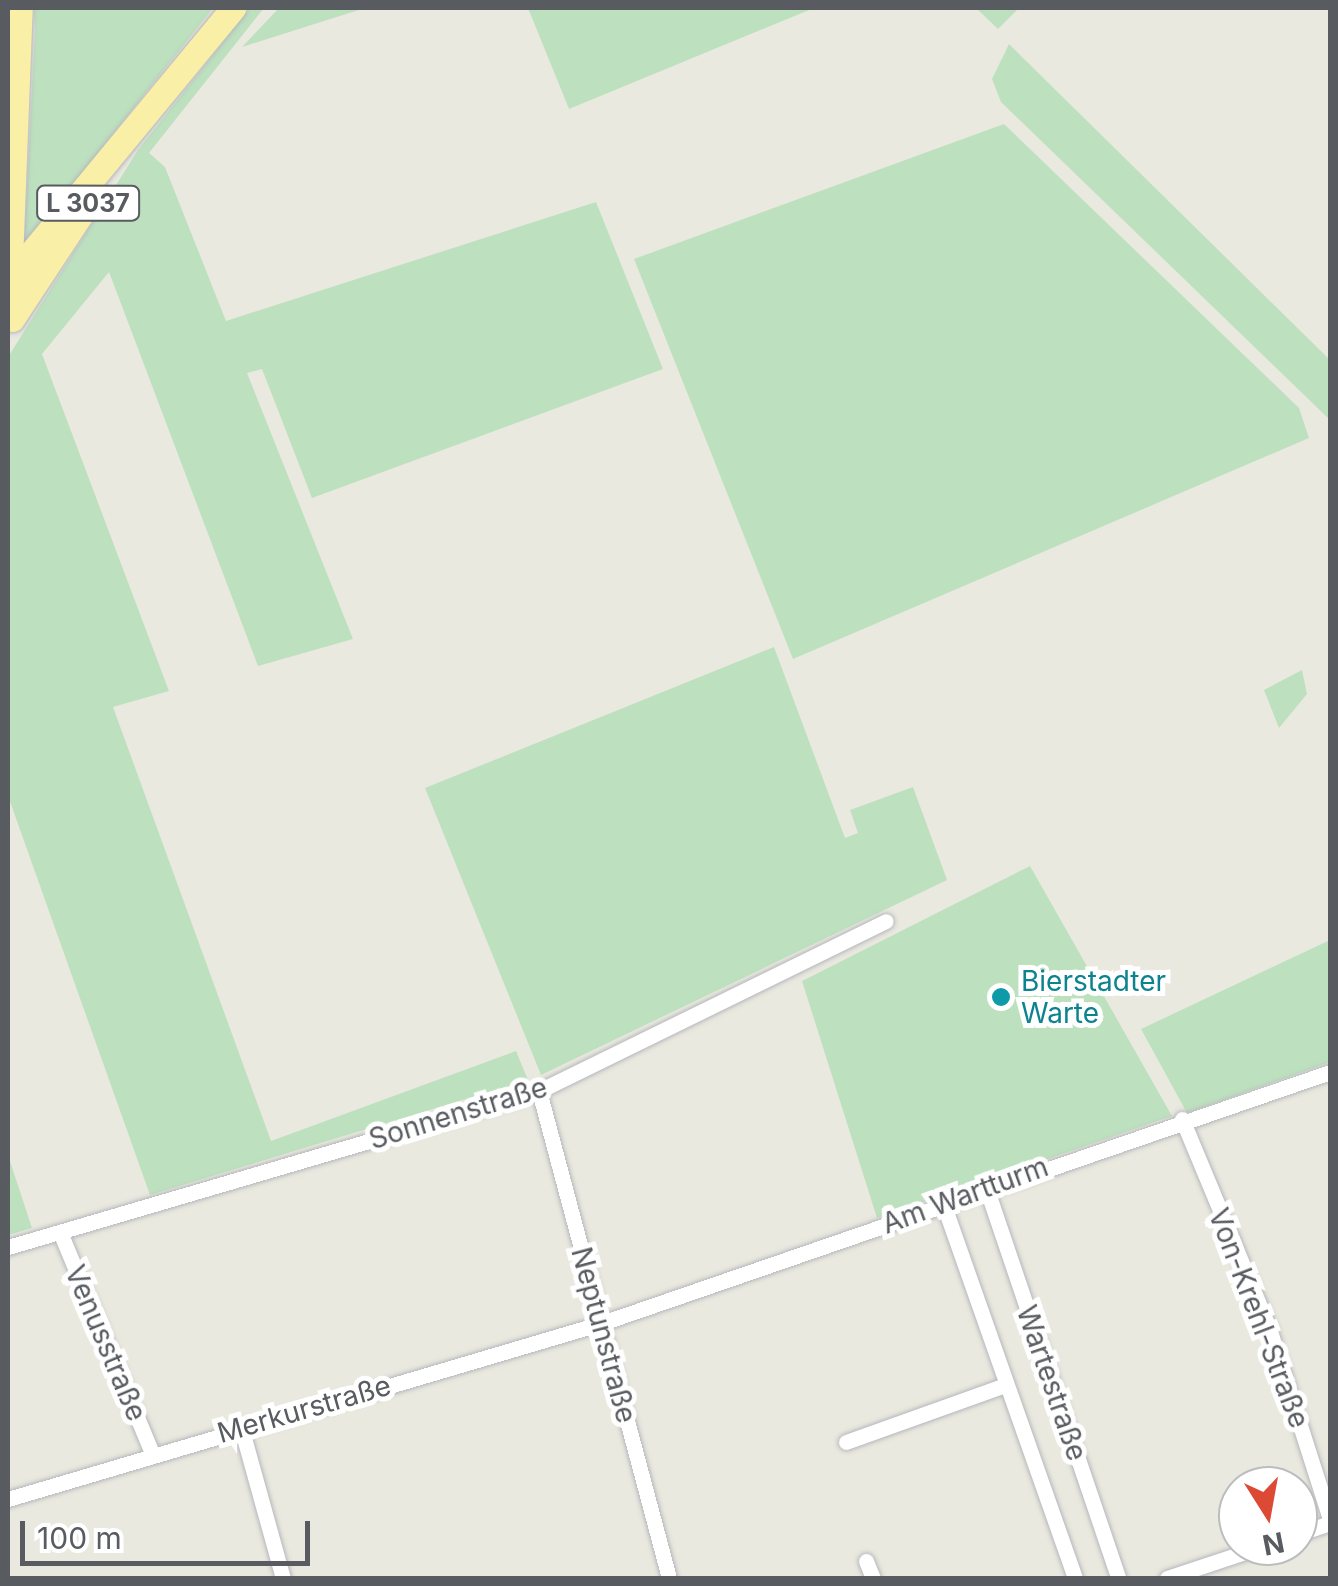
<!DOCTYPE html>
<meta charset="utf-8">
<style>
body{margin:0}
#map{position:relative;width:1338px;height:1586px;overflow:hidden;background:#eae9df;font-family:Inter,sans-serif}
div>[style]{position:absolute}
[style*='--x']{left:calc(var(--x)*1px);top:calc(var(--y)*1px);width:calc(var(--w)*1px);rotate:calc(var(--a)*1deg)}
.green>*{inset:0;background:#bde1bf}
.roads{filter:drop-shadow(0 0 2px #b5b7bc) drop-shadow(0 0 2px #b5b7bc)}
.minor>*{height:15px;margin:-7.5px;padding:0 7.5px;transform-origin:7.5px;border-radius:7.5px;background:#fff}
.primary>*{height:25px;margin:-12.5px;padding:0 12.5px;transform-origin:12.5px;border-radius:12.5px;background:#f9efa6}
.dots>*{width:28px;height:28px;translate:-50% -50%;box-sizing:border-box;border:5px solid #fff;border-radius:50%}
span{translate:-50% -50%;white-space:nowrap;text-align:center;line-height:1.15;-webkit-text-stroke:10px #fff;paint-order:stroke}
.shield-label span{padding:2px 8px;background:#fff;border:2px solid;border-radius:8px;-webkit-text-stroke-width:0}
.shield-label{font-size:25px;color:#585b60;font-weight:700}
.culture-label{font-size:28px;color:#0d838f}
.left{translate:0 -50%;text-align:left}
.street-label{font-size:28px;color:#585b60}
.frame{position:absolute;inset:0;border:10px solid #585b60;pointer-events:none}
.north{position:absolute;left:1218px;top:1466px;width:100px;height:100px;box-sizing:border-box;background:#fff;border:2px solid #bcbdbf;border-radius:50%;rotate:169deg;font-size:28px;font-weight:700;line-height:40px;text-align:center;color:#585b60}
.north::after{content:'';display:block;margin:auto;width:35px;height:45px;background:#dc4934;clip-path:polygon(50% 0,100% 100%,50% 72%,0 100%)}
.scale{position:absolute;left:20px;top:1521px;width:290px;height:45px;box-sizing:border-box;border:5px solid #585b60;border-top:0;padding-left:12px;font-size:30px;line-height:35px;white-space:nowrap;color:#585b60;-webkit-text-stroke:8px #fff;paint-order:stroke}
</style>
<div id="map">
<div class="green">
<div style="clip-path:polygon(34px 8px,213px 8px,24px 246px,35px 30px)"></div>
<div style="clip-path:polygon(250px 8px,264px 8px,149px 153px,165px 167px,226px 321px,596px 202px,663px 369px,312px 498px,262px 369px,247px 373px,353px 639px,258px 666px,109px 272px,42px 354px,169px 691px,113px 707px,271px 1141px,516px 1051px,528px 1080px,150px 1195px,8px 796px,8px 357px,138px 150px)"></div>
<div style="clip-path:polygon(279px 8px,365px 8px,242px 47px)"></div>
<div style="clip-path:polygon(528px 8px,814px 8px,569px 109px)"></div>
<div style="clip-path:polygon(976px 8px,1019px 8px,998px 29px)"></div>
<div style="clip-path:polygon(1009px 44px,1330px 360px,1330px 420px,1001px 102px,992px 79px)"></div>
<div style="clip-path:polygon(1004px 124px,1299px 408px,1309px 438px,793px 659px,634px 259px)"></div>
<div style="clip-path:polygon(774px 647px,845px 838px,858px 833px,850px 810px,913px 787px,947px 880px,541px 1075px,425px 788px)"></div>
<div style="clip-path:polygon(1302px 670px,1307px 694px,1279px 728px,1264px 690px)"></div>
<div style="clip-path:polygon(1030px 866px,1172px 1116px,877px 1218px,802px 981px)"></div>
<div style="clip-path:polygon(1330px 940px,1330px 1062px,1187px 1113px,1141px 1029px)"></div>
<div style="clip-path:polygon(8px 1155px,32px 1228px,8px 1235px)"></div>
</div>
<div class="roads">
<div class="minor">
<div style="--x:539;--y:1091;--w:504;--a:75.05"></div>
<div style="--x:1182;--y:1119;--w:226;--a:67.4"></div>
<div style="--x:1269;--y:1328;--w:201;--a:72.3"></div>
<div style="--x:986;--y:1187;--w:413;--a:71.3"></div>
<div style="--x:943;--y:1203;--w:398;--a:70.6"></div>
<div style="--x:60;--y:1232;--w:239;--a:67.4"></div>
<div style="--x:8;--y:1247;--w:553;--a:-16.37"></div>
<div style="--x:539;--y:1091;--w:386;--a:-26.1"></div>
<div style="--x:241;--y:1427;--w:157;--a:74.5"></div>
<div style="--x:846;--y:1442;--w:169;--a:-19.7"></div>
<div style="--x:8;--y:1499;--w:620;--a:-16.5"></div>
<div style="--x:602;--y:1323;--w:770;--a:-19.02"></div>
<div style="--x:1298;--y:1534;--w:34;--a:-19"></div>
<div style="--x:866;--y:1561;--w:18;--a:68"></div>
<div style="--x:1167;--y:1578;--w:101;--a:-18.4"></div>
</div>
<div class="primary">
<div style="--x:8;--y:281;--w:354;--a:-50.5"></div>
<div style="--x:8;--y:314;--w:306;--a:-87.8"></div>
<div style="--x:12;--y:319;--w:140;--a:-56.7"></div>
</div>
</div>
<div class="dots">
<div style="left:1001px;top:997px;background:#0f9aa8"></div>
</div>
<div class="shield-label">
<span style="left:88px;top:203px">L 3037</span>
</div>
<div class="culture-label">
<span class="left" style="left:1021px;top:997px">Bierstadter<br>Warte</span>
</div>
<div class="street-label">
<span style="left:458px;top:1113px;rotate:-17deg">Sonnenstraße</span>
<span style="left:965px;top:1195px;rotate:-20deg">Am Wartturm</span>
<span style="left:1259px;top:1318px;rotate:69deg">Von-Krehl-Straße</span>
<span style="left:604px;top:1335px;rotate:75deg">Neptunstraße</span>
<span style="left:106px;top:1343px;rotate:67deg">Venusstraße</span>
<span style="left:1052px;top:1383px;rotate:71deg">Wartestraße</span>
<span style="left:304px;top:1409px;rotate:-16deg">Merkurstraße</span>
</div>
<div class="frame"></div>
<div class="north">N</div>
<div class="scale">100 m</div>
</div>
